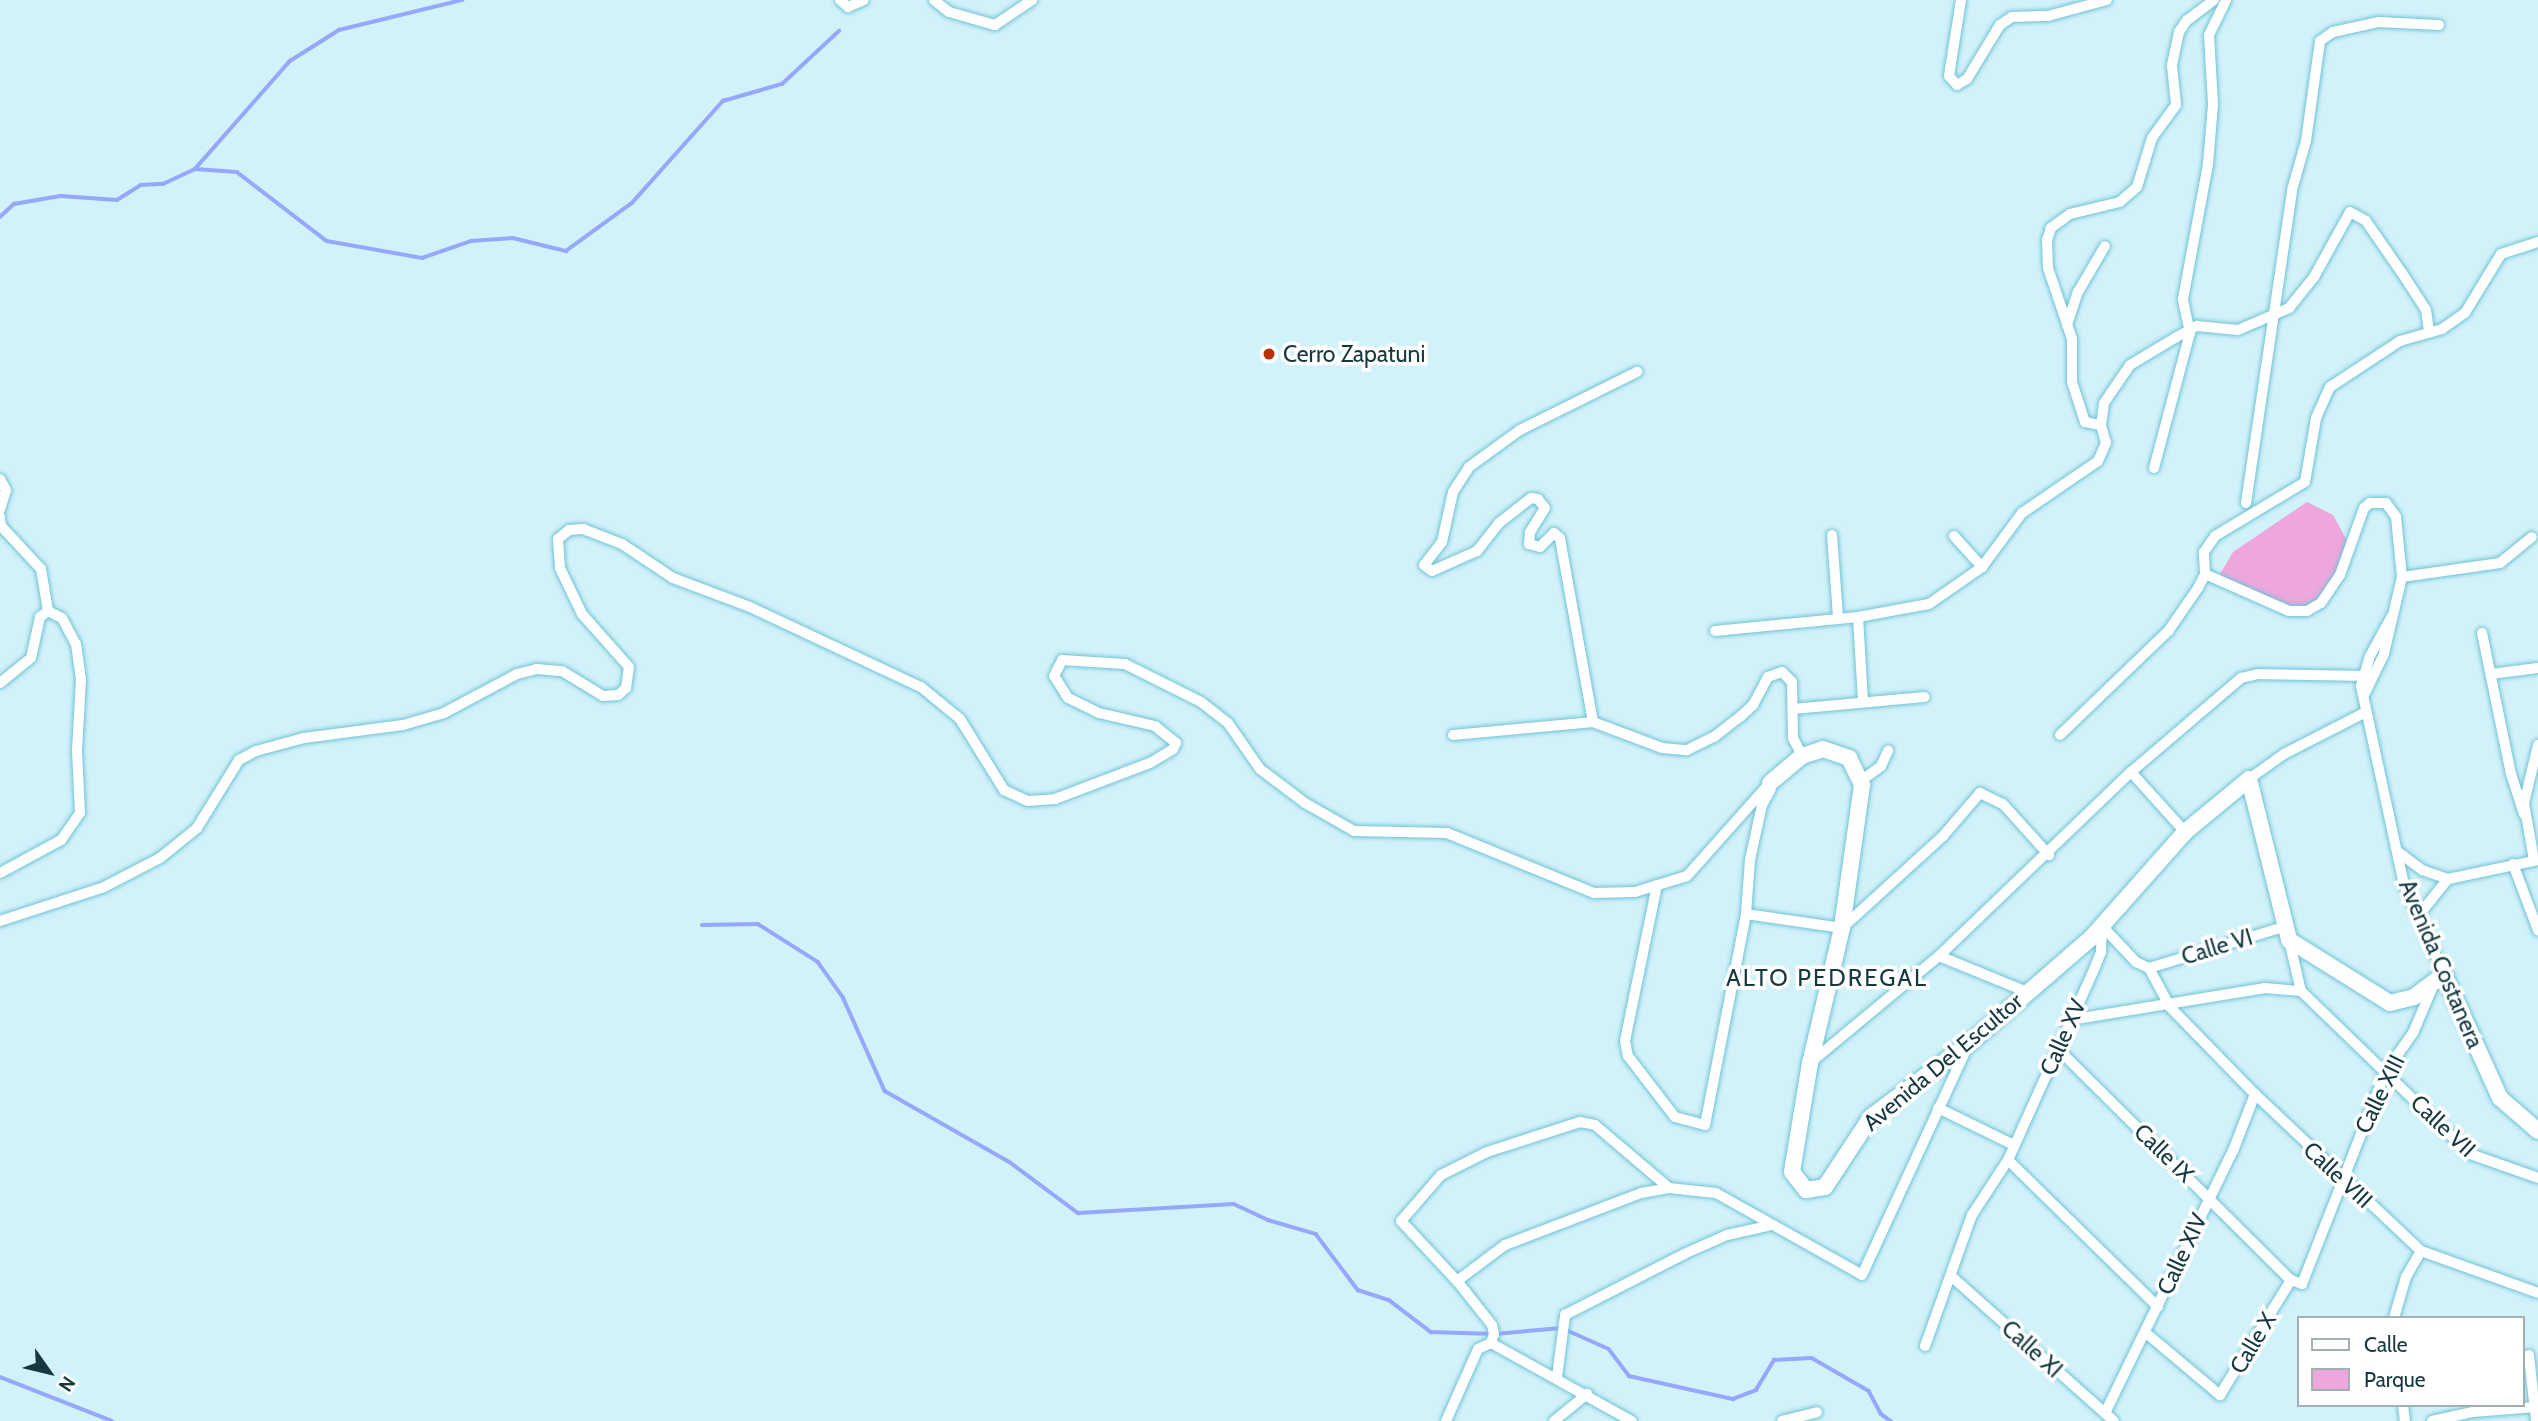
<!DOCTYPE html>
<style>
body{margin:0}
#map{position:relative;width:2538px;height:1421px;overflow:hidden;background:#d2f2f9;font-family:Cabin,sans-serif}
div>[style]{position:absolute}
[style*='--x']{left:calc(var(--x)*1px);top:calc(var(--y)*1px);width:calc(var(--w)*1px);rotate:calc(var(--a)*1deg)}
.green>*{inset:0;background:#eda7dd}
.stream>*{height:3.5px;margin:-1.75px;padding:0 1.75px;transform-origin:1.75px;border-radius:1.75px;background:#97a7fc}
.roads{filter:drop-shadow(0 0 2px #70c3d7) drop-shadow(0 0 2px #70c3d7)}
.street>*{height:10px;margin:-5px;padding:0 5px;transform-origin:5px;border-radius:5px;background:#fff}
.secondary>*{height:16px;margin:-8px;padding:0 8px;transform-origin:8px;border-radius:8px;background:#fff}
.dots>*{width:19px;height:19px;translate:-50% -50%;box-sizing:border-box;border:4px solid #fff;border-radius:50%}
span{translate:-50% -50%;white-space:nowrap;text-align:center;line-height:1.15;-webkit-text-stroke:7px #fff;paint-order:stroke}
.poi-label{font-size:23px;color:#163941}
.left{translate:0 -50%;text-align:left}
.street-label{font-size:23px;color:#163941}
.neighbourhood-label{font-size:24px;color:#163941;letter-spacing:2px}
.legend{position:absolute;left:2297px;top:1316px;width:228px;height:91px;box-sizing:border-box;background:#fff;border:2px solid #a2b0b3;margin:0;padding:9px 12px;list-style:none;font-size:21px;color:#163941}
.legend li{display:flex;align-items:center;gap:14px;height:35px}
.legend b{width:35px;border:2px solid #a2b0b3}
.north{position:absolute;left:14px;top:1337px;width:70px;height:70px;-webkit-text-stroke:5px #fff;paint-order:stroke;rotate:124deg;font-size:19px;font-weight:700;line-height:28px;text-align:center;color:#163941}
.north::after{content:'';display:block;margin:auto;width:24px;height:32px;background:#163941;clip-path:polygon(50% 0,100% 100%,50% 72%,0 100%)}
</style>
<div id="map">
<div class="green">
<div style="clip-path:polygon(2307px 502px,2333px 515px,2350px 546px,2341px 576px,2301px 616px,2227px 587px,2220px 574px,2233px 552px)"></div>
</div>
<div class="stream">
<div style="--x:195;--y:169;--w:144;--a:-48.7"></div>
<div style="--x:290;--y:61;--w:58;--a:-32.3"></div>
<div style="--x:339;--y:30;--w:127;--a:-13.7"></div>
<div style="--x:0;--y:217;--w:19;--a:-43"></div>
<div style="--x:14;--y:204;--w:48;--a:-9.7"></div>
<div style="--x:61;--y:196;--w:56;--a:4.1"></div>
<div style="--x:117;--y:200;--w:28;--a:-32"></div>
<div style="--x:141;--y:185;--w:22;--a:-3"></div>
<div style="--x:163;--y:184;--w:35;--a:-25"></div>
<div style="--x:195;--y:169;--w:42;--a:4.1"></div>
<div style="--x:237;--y:172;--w:113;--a:37.5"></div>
<div style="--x:327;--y:241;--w:97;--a:10.1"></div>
<div style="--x:422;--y:258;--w:52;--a:-19.1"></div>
<div style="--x:471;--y:241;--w:42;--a:-4.1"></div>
<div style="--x:513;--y:238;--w:55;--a:13.8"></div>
<div style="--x:566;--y:251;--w:82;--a:-36"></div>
<div style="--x:632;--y:203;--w:137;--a:-48.3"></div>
<div style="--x:723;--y:101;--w:61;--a:-16.1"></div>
<div style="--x:782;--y:84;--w:78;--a:-42.9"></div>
<div style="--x:702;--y:925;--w:56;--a:-1"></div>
<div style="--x:758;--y:924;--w:71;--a:32.3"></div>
<div style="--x:818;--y:962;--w:43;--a:54.5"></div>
<div style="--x:843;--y:997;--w:103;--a:65.9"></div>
<div style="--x:885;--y:1091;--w:145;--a:29.7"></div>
<div style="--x:1011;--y:1163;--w:84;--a:36.7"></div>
<div style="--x:1078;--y:1213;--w:156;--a:-3.3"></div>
<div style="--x:1234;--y:1204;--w:38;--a:25"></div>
<div style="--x:1268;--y:1220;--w:50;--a:16.3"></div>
<div style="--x:1316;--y:1234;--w:70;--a:53.1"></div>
<div style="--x:1358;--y:1290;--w:33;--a:18"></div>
<div style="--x:1389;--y:1300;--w:53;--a:37.3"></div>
<div style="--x:1431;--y:1332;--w:63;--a:1.8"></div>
<div style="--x:1494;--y:1334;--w:68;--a:-5"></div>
<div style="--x:1562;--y:1328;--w:51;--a:24.1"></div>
<div style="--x:1609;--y:1349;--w:34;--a:53"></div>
<div style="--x:1629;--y:1376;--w:107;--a:12.5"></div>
<div style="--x:1733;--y:1399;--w:25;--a:-21"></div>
<div style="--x:1756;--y:1390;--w:35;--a:-59"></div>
<div style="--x:1774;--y:1360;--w:38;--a:-3"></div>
<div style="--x:1812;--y:1358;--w:66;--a:30.1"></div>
<div style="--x:1869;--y:1391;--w:26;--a:62"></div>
<div style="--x:1881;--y:1414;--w:12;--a:35"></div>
<div style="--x:0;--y:1377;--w:120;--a:21.4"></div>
</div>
<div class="roads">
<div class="street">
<div style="--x:840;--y:0;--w:11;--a:41"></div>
<div style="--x:848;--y:7;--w:17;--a:-24"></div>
<div style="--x:934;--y:0;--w:19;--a:39"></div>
<div style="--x:949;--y:12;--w:48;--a:15.8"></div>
<div style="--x:995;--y:25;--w:45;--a:-34"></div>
<div style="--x:1961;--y:0;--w:77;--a:99"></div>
<div style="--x:1949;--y:76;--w:12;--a:48"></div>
<div style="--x:1957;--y:85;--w:12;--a:-31"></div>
<div style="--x:1967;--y:79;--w:63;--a:-58.6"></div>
<div style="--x:2000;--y:25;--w:14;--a:-34"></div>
<div style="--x:2012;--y:17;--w:36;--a:-2"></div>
<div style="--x:2048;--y:16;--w:61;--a:-15.2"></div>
<div style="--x:2214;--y:0;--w:34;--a:143"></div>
<div style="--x:2187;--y:20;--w:14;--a:124"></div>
<div style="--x:2179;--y:32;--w:35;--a:102"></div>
<div style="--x:2172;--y:66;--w:39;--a:84"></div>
<div style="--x:2176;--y:105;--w:41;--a:126"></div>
<div style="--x:2152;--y:138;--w:51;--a:107"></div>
<div style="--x:2137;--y:187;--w:23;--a:139"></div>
<div style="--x:2120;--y:202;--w:51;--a:166.5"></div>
<div style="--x:2070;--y:214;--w:24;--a:144"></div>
<div style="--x:2051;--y:228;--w:13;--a:108"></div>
<div style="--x:2047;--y:240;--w:28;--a:88"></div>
<div style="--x:2048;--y:268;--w:75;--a:71.3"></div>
<div style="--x:2072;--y:339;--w:43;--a:90"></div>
<div style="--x:2072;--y:382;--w:42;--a:72"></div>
<div style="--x:2085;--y:422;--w:16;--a:11"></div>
<div style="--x:2101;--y:425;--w:22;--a:-82"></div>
<div style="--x:2104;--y:403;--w:46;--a:-55.6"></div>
<div style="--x:2130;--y:365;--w:52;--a:-31"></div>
<div style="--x:2175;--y:338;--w:25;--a:-29"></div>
<div style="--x:2197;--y:326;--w:41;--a:5.6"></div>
<div style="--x:2238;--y:330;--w:56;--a:-23.3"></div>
<div style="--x:2289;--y:308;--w:40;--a:-51"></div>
<div style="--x:2314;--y:277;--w:74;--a:-61"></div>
<div style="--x:2350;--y:212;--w:18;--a:29"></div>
<div style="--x:2366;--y:221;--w:63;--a:55.3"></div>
<div style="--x:2402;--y:273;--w:44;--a:57"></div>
<div style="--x:2426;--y:310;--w:22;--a:82"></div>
<div style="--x:2067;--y:325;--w:35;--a:-72"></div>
<div style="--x:2078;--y:292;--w:53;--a:-59.6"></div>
<div style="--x:2154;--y:468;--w:140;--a:-75.1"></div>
<div style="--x:2190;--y:333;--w:35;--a:-102"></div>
<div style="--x:2183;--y:299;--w:137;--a:-79.5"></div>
<div style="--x:2208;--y:164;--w:60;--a:-85.2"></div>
<div style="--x:2213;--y:104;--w:69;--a:-93.3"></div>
<div style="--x:2209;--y:35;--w:39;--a:-64"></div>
<div style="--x:0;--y:479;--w:13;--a:61"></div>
<div style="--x:6;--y:490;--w:21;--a:107"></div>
<div style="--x:2246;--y:503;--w:316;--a:-81.6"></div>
<div style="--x:2292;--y:190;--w:51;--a:-74.1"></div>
<div style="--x:2306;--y:141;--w:101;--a:-82"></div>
<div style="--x:2320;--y:41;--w:16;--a:-35"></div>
<div style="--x:2333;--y:32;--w:46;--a:-12.5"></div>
<div style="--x:2378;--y:22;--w:61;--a:2.8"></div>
<div style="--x:0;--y:517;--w:9;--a:84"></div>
<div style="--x:1;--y:526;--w:59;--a:47.1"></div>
<div style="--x:41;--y:569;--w:43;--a:80.5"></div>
<div style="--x:1832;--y:535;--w:81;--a:85.8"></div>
<div style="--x:1954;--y:536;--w:42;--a:47.9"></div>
<div style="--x:2205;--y:574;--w:92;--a:23.8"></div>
<div style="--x:2289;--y:611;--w:18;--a:0"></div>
<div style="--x:2307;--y:611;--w:16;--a:-30"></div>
<div style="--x:2321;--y:603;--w:34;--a:-56"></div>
<div style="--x:2340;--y:575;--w:71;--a:-70.3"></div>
<div style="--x:2364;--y:508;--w:8;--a:-40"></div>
<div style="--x:2370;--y:503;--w:16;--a:0"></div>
<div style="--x:2386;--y:503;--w:17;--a:54"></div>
<div style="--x:2396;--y:517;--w:60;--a:84.3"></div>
<div style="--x:2402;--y:577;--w:79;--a:103.2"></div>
<div style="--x:2384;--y:654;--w:46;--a:116"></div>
<div style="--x:2402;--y:577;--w:99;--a:-8.1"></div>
<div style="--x:2500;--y:563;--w:41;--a:-39.1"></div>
<div style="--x:2392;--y:616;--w:46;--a:118.8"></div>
<div style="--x:2370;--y:656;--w:31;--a:107"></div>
<div style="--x:2361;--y:686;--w:204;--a:77.8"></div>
<div style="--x:2404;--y:885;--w:98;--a:65.8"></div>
<div style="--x:1858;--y:617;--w:83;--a:86.6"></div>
<div style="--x:1715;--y:631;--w:144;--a:-5.6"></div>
<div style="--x:1858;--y:617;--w:72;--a:-10.4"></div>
<div style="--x:1929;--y:604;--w:65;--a:-34.9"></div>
<div style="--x:1982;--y:567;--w:67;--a:-53.5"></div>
<div style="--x:2022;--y:513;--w:92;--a:-34.4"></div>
<div style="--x:2098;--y:461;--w:20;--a:-66"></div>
<div style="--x:2106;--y:443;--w:19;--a:-106"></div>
<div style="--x:2482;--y:633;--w:144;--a:78.4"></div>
<div style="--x:2511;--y:774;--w:42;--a:72"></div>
<div style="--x:2491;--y:674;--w:47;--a:-7.3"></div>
<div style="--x:0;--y:683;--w:40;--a:-39"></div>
<div style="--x:31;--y:658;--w:42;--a:-77.6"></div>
<div style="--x:40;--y:617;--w:10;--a:-37"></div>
<div style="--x:48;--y:611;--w:16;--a:27"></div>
<div style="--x:62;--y:618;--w:30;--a:62"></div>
<div style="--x:76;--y:644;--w:35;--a:82"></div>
<div style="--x:81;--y:679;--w:71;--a:93.2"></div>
<div style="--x:77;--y:750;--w:63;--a:87.3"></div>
<div style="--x:80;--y:813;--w:33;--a:125"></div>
<div style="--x:61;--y:840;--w:69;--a:151.6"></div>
<div style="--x:1793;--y:709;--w:132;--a:-5.2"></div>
<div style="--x:1593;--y:722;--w:187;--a:-100.2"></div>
<div style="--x:1560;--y:538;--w:8;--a:-140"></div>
<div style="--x:1554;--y:533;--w:20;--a:135"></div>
<div style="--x:1540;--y:547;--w:11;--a:-165"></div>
<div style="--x:1529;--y:544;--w:12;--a:-85"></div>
<div style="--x:1530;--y:532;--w:28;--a:-58"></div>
<div style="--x:1545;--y:508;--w:11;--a:-128"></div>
<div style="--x:1538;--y:499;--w:7;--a:-172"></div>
<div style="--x:1531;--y:498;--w:41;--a:142"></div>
<div style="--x:1499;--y:523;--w:36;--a:128"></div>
<div style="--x:1477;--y:551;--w:49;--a:156"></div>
<div style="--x:1432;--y:571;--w:10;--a:-143"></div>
<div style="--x:1424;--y:565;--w:29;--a:-52"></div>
<div style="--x:1442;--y:542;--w:51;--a:-77.6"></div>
<div style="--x:1453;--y:492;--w:30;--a:-57"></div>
<div style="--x:1469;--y:467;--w:63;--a:-36"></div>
<div style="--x:1520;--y:430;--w:131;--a:-26.4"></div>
<div style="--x:1453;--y:735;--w:141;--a:-5.3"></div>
<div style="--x:1593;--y:722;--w:74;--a:20.6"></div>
<div style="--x:1662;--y:748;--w:25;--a:5"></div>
<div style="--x:1687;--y:750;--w:30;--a:-26"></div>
<div style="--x:1714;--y:737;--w:33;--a:-38"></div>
<div style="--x:1740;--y:717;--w:18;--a:-43"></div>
<div style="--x:1753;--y:705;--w:32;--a:-62"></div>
<div style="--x:1768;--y:677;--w:15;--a:-20"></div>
<div style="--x:1782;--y:672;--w:14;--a:45"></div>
<div style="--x:1792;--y:682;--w:56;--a:89"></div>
<div style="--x:1793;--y:738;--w:20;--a:63"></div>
<div style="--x:2060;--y:735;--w:151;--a:-43.9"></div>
<div style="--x:2169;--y:630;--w:51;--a:-55.4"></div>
<div style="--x:2198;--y:588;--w:16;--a:-63"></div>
<div style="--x:2205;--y:574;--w:22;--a:-93"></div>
<div style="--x:2204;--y:552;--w:19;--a:-55"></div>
<div style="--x:2215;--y:536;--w:105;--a:-31"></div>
<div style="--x:2305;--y:482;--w:65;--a:-80.2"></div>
<div style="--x:2316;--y:418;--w:34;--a:-66"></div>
<div style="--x:2330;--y:387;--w:84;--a:-33.3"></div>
<div style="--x:2400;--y:341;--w:44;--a:-15.9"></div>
<div style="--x:2442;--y:329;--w:28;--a:-35"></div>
<div style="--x:2465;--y:313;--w:69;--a:-58.6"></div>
<div style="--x:2501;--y:254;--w:39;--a:-18"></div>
<div style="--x:2131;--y:772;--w:81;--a:48"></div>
<div style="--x:2249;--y:779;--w:43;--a:-35.5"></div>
<div style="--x:2284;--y:754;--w:92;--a:-27.1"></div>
<div style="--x:1862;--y:780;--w:24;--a:-36"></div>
<div style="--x:1881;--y:766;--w:17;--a:-65"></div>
<div style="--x:2397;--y:851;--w:31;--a:37"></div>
<div style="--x:2422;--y:870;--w:28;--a:19"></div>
<div style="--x:2448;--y:879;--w:92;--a:-11.9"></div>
<div style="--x:2534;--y:860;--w:58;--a:-100"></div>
<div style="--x:2524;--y:803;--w:60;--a:-76.4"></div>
<div style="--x:2513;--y:864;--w:71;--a:69.3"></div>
<div style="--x:1657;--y:885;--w:159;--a:101.6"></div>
<div style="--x:1625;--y:1041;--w:15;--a:79"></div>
<div style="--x:1628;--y:1056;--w:77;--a:52.4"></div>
<div style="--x:1675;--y:1117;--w:31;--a:15"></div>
<div style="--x:1705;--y:1125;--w:215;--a:-79"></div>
<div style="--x:1746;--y:914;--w:54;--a:-85.8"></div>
<div style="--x:1750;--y:860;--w:56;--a:-77.7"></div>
<div style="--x:1762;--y:805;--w:18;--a:-61"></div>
<div style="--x:1746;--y:914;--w:97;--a:8.3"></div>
<div style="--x:1842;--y:928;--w:137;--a:-42.3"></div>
<div style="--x:1943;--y:836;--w:57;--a:-49.3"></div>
<div style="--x:1980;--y:793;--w:25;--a:26"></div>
<div style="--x:2003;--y:804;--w:69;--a:48"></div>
<div style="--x:2418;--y:916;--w:48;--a:-51"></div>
<div style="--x:0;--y:921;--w:109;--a:-18.1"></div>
<div style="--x:104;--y:887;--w:63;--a:-27.4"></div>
<div style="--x:160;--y:858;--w:48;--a:-39"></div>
<div style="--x:197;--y:828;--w:80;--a:-58.3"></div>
<div style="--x:239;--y:760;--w:19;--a:-28"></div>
<div style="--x:256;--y:751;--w:50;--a:-15.2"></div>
<div style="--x:304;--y:738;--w:100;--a:-7.5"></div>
<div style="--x:403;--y:725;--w:43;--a:-16.3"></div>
<div style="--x:444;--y:713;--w:83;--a:-28.1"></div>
<div style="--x:517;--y:674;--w:21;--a:-14"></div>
<div style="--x:537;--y:669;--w:25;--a:5"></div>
<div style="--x:562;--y:671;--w:48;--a:31.4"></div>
<div style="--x:603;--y:696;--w:15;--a:-4"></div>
<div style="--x:618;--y:695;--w:11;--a:-41"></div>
<div style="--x:626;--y:688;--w:21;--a:-82"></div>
<div style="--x:629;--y:667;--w:71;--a:-131.6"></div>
<div style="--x:582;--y:614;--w:51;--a:-115.6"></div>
<div style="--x:560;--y:568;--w:29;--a:-94"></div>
<div style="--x:558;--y:539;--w:14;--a:-39"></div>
<div style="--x:569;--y:530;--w:14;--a:-4"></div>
<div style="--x:583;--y:529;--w:42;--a:21"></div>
<div style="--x:622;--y:544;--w:61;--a:33.7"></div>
<div style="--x:673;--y:578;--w:82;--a:20.6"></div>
<div style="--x:750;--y:607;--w:189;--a:25.1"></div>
<div style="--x:921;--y:687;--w:50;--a:39.4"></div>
<div style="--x:960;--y:719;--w:84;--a:58.2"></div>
<div style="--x:1004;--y:790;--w:26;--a:25"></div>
<div style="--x:1028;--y:801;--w:27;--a:-4"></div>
<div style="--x:1055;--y:799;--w:102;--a:-20.8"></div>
<div style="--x:1150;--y:763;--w:27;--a:-31"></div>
<div style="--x:1173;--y:749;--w:7;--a:-63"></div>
<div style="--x:1176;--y:743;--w:27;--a:-141"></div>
<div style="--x:1155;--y:726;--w:57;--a:-166.9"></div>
<div style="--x:1099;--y:713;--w:34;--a:-154"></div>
<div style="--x:1068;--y:698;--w:26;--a:-122"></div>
<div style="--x:1054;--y:676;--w:18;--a:-63"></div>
<div style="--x:1062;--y:660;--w:63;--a:3.6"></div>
<div style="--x:1125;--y:664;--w:85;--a:26.6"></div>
<div style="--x:1201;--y:702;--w:34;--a:38"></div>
<div style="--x:1228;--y:723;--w:56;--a:55.2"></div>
<div style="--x:1260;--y:769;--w:56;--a:37.1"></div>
<div style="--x:1305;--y:803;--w:56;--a:29.7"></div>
<div style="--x:1354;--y:831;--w:93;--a:1.2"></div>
<div style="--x:1447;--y:833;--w:159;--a:22.2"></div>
<div style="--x:1594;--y:893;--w:41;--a:-1.4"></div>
<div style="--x:1635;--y:892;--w:54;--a:-17.1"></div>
<div style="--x:1687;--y:876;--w:125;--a:-48.3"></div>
<div style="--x:2102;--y:926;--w:50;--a:46.6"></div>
<div style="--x:2136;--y:962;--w:14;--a:25"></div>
<div style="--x:2149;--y:968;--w:44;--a:61.7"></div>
<div style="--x:2170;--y:1007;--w:122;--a:45.7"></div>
<div style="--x:2255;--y:1094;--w:228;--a:43.4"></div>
<div style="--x:2421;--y:1251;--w:124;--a:19.7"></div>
<div style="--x:2289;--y:940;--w:52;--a:76.8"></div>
<div style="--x:2301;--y:991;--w:235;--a:44"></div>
<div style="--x:2470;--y:1154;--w:72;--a:19.4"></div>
<div style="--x:1939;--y:956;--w:95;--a:22.2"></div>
<div style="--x:2149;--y:968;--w:143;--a:-17"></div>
<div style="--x:2070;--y:1020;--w:198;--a:-9.3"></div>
<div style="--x:2265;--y:988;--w:36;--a:5"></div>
<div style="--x:2058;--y:1049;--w:328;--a:44.8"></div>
<div style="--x:2291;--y:1280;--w:12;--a:20"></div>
<div style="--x:2302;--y:1284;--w:229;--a:-68.5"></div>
<div style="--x:2386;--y:1071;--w:47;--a:-54.6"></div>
<div style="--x:2413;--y:1033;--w:51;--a:-66.9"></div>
<div style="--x:1810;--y:1063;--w:168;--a:-39.7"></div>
<div style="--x:1939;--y:956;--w:266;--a:-43.8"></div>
<div style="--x:2131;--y:772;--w:145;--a:-40.5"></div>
<div style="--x:2241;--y:678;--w:18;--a:-13"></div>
<div style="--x:2259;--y:674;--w:104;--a:1.1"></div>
<div style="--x:1938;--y:1108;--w:85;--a:26"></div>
<div style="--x:2008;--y:1160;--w:210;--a:44.4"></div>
<div style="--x:1951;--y:1276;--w:218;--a:41.7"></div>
<div style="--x:1457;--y:1281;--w:82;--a:-133"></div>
<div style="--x:1401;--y:1221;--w:61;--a:-49"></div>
<div style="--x:1441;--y:1175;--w:51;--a:-26.6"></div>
<div style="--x:1487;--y:1152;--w:98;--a:-17.9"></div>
<div style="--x:1580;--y:1122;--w:15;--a:11"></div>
<div style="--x:1595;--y:1125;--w:97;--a:40.4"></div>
<div style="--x:2394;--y:1318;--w:43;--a:-73.7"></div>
<div style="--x:2406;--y:1277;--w:30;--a:-60"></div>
<div style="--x:2146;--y:1333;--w:97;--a:40"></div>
<div style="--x:2220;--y:1395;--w:135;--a:-58.3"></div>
<div style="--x:1491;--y:1343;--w:161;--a:29"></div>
<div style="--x:1925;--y:1346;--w:139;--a:-70.3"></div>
<div style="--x:1972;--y:1215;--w:66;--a:-56.8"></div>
<div style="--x:2008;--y:1160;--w:212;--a:-65.7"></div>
<div style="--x:2095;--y:967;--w:16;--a:-68"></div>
<div style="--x:2101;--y:952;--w:26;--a:-88"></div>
<div style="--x:2529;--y:1355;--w:66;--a:83.9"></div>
<div style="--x:1557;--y:1377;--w:63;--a:-82.6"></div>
<div style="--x:1565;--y:1315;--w:134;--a:-27.1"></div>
<div style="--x:1684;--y:1254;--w:47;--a:-23.8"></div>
<div style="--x:1727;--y:1235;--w:42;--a:-12.4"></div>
<div style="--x:2403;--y:1405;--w:16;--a:83"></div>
<div style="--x:2105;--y:1413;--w:292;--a:-64"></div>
<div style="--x:2233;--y:1151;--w:61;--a:-68.9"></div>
<div style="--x:1446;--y:1421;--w:79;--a:-66"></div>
<div style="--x:1478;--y:1349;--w:14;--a:-25"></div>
<div style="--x:1491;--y:1343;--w:9;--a:-72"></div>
<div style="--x:1494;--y:1334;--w:9;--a:-103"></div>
<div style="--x:1492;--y:1325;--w:56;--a:-128.5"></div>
<div style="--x:1457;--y:1281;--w:60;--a:-36.9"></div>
<div style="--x:1505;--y:1245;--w:146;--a:-20.9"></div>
<div style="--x:1641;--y:1193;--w:28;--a:-10"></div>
<div style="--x:1669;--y:1188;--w:47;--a:6.1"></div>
<div style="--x:1716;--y:1193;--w:167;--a:29.3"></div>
<div style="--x:1862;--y:1275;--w:252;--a:-65.2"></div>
<div style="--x:1554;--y:1421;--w:43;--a:-39.3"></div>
<div style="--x:1782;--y:1421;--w:36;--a:-14"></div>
<div style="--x:2432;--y:1421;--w:42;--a:-12.4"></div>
<div style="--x:2473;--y:1412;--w:62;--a:-4.6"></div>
</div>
<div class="secondary">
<div style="--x:1770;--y:783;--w:42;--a:-40.2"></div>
<div style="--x:1802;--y:756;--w:22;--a:-18"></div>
<div style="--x:1823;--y:749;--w:28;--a:19"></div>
<div style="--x:1849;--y:758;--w:30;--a:64"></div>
<div style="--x:1862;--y:785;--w:144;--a:98"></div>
<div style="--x:1842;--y:928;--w:139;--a:103.3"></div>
<div style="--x:1810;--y:1063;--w:110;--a:99.4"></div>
<div style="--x:1792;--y:1172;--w:23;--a:52"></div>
<div style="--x:1806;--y:1190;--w:19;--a:-9"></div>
<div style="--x:1825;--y:1187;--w:84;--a:-56.7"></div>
<div style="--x:1871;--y:1117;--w:125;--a:-36.9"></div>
<div style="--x:1971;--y:1042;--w:159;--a:-40.9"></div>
<div style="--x:2091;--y:938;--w:142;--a:-48.4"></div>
<div style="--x:2185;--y:832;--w:83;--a:-39.6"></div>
<div style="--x:2249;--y:779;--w:166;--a:76"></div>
<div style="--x:2289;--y:940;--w:119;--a:32"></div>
<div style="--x:2390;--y:1003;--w:25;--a:-14"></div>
<div style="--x:2414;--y:997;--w:38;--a:-37"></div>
<div style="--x:2444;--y:974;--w:136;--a:65.7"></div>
<div style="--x:2500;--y:1098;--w:50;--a:41"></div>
</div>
</div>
<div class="dots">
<div style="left:1269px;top:354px;background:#ba3007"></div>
</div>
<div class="poi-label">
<span class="left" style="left:1283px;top:354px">Cerro Zapatuni</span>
</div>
<div class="street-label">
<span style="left:2217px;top:947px;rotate:-17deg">Calle VI</span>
<span style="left:2441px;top:964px;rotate:67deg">Avenida Costanera</span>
<span style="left:2063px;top:1037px;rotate:-66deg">Calle XV</span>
<span style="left:1943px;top:1062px;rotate:-40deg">Avenida Del Escultor</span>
<span style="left:2380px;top:1094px;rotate:-64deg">Calle XIII</span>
<span style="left:2443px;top:1126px;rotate:43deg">Calle VII</span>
<span style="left:2164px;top:1153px;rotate:44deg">Calle IX</span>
<span style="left:2338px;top:1175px;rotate:43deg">Calle VIII</span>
<span style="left:2182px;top:1254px;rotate:-65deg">Calle XIV</span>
<span style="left:2253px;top:1343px;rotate:-59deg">Calle X</span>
<span style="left:2032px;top:1349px;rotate:42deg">Calle XI</span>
</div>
<div class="neighbourhood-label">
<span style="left:1827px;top:978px">ALTO PEDREGAL</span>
</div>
<ul class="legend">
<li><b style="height:9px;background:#fff"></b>Calle</li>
<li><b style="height:19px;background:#eda7dd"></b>Parque</li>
</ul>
<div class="north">N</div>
</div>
